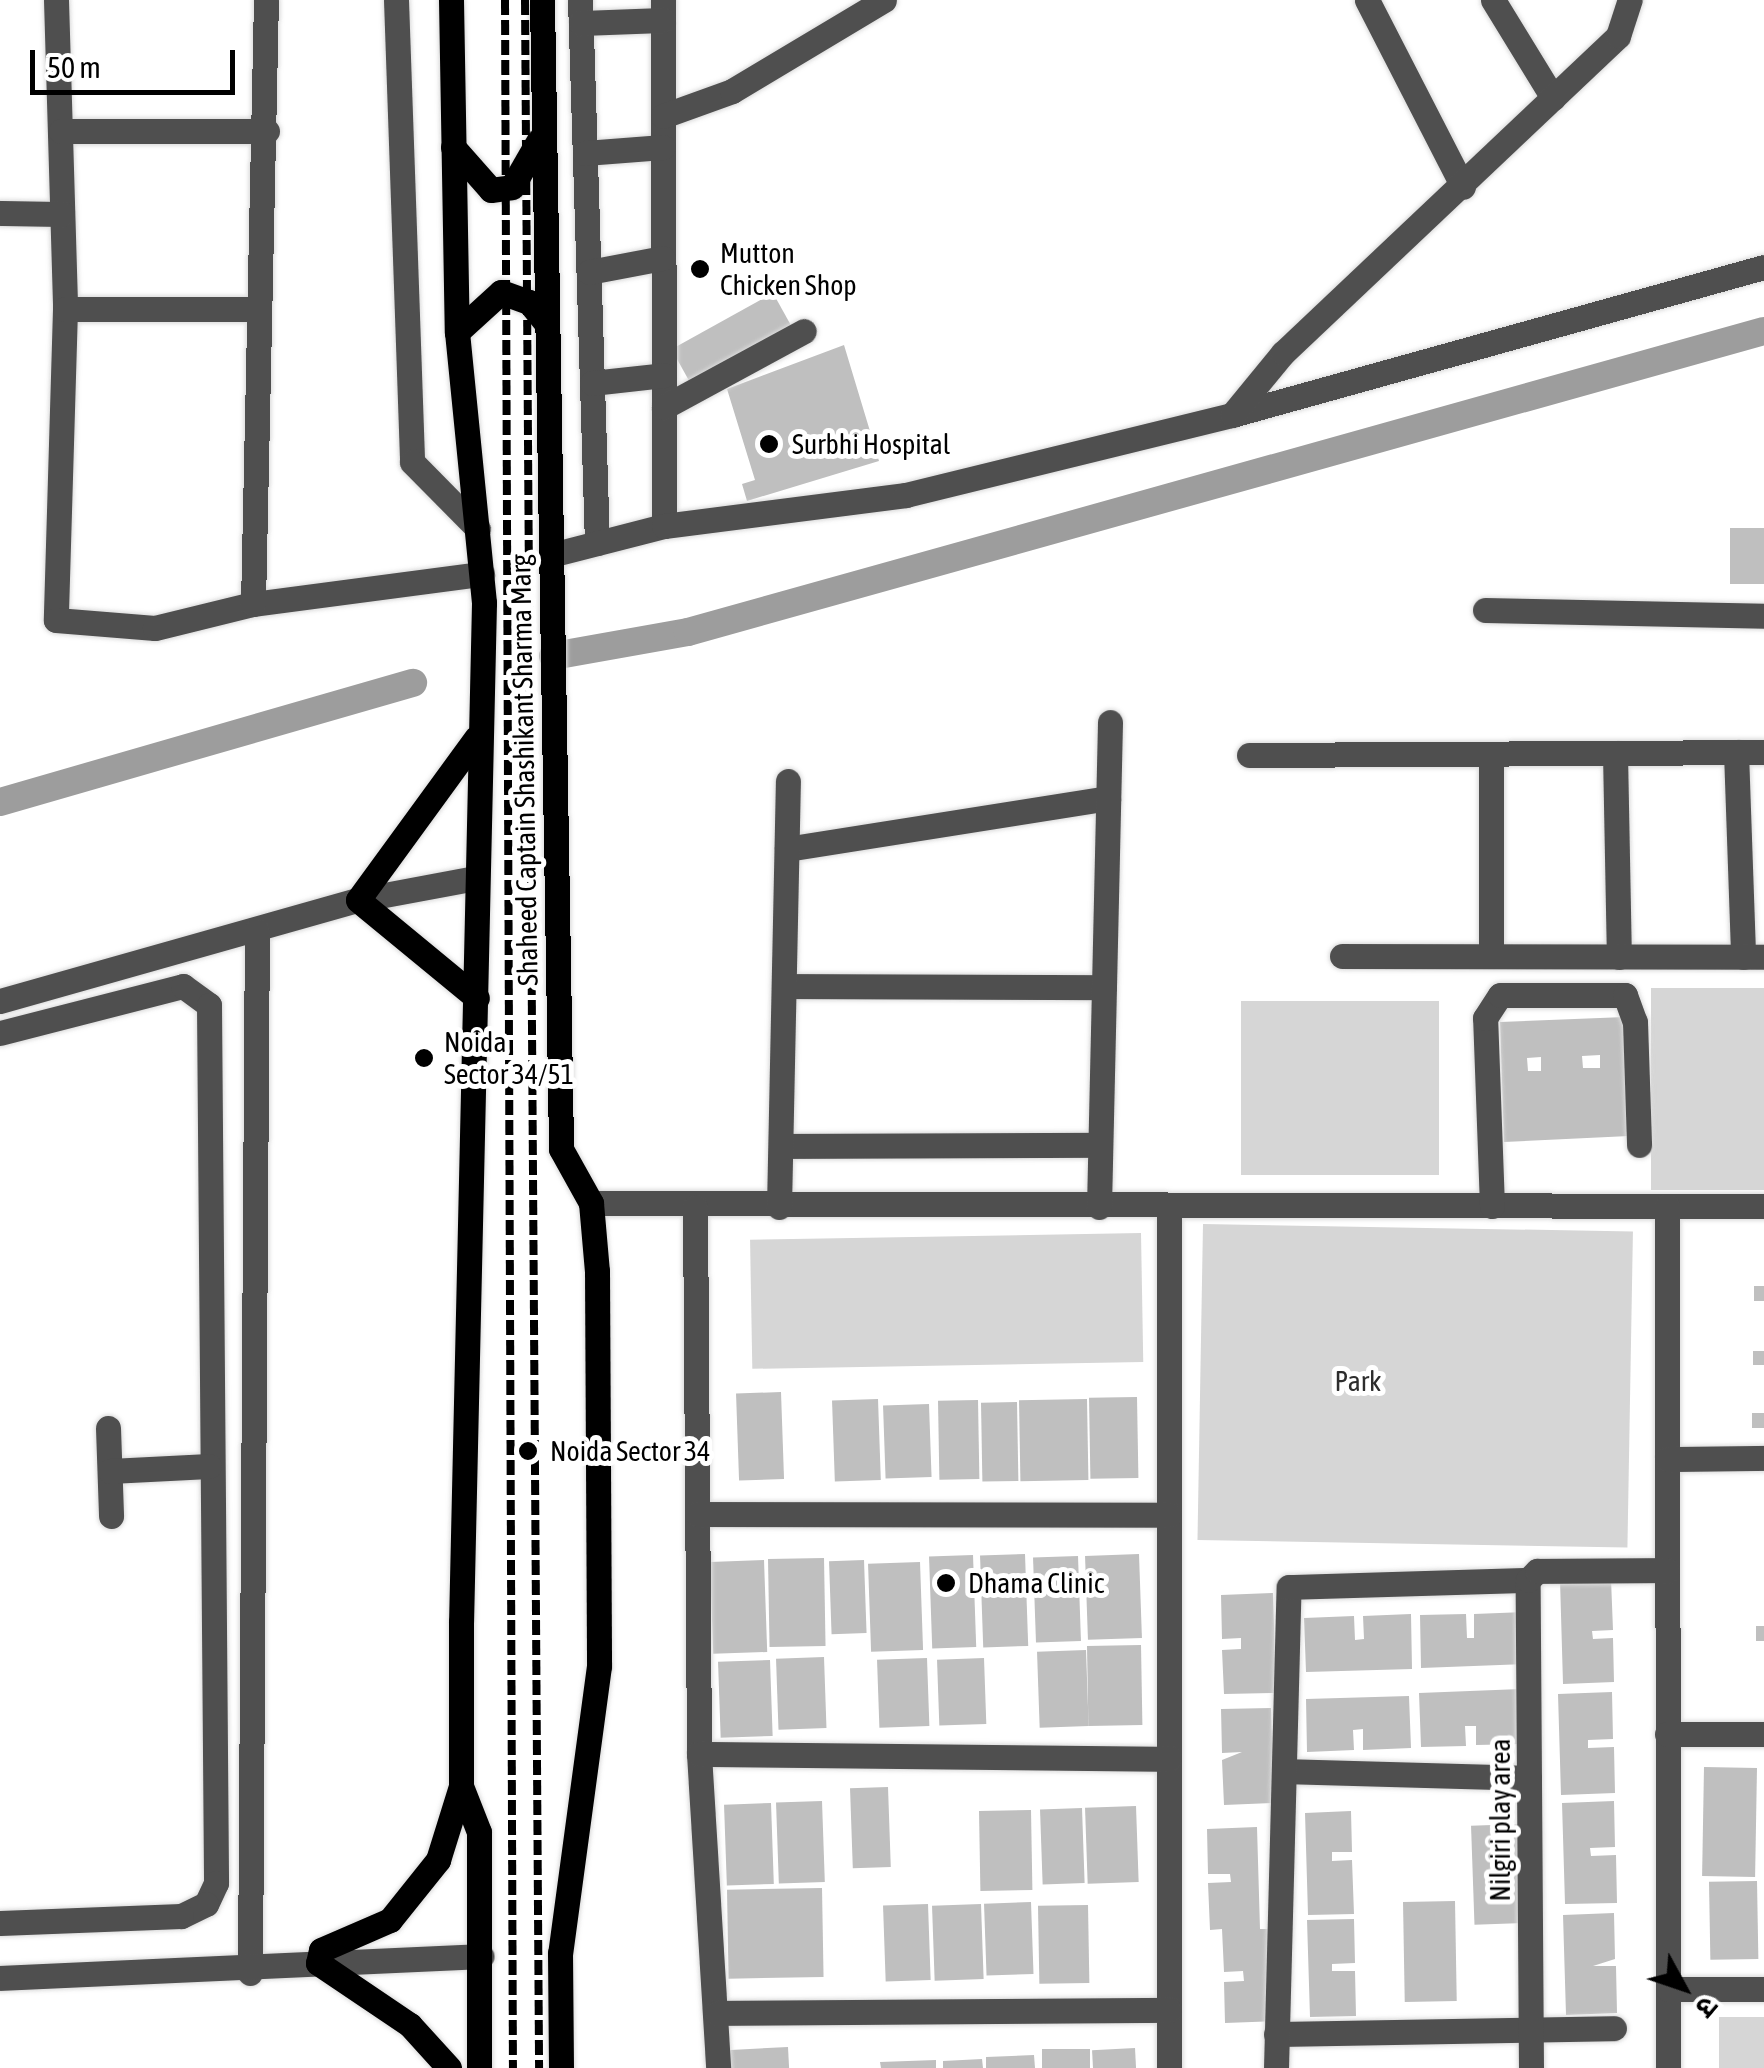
<!DOCTYPE html>
<meta charset="utf-8">
<style>
body{margin:0}
#map{position:relative;width:1764px;height:2068px;overflow:hidden;background:#fff;font-family:"Asap Condensed","Noto Sans Devanagari",sans-serif}
div>[style]{position:absolute}
[style*='--x']{left:calc(var(--x)*1px);top:calc(var(--y)*1px);width:calc(var(--w)*1px);rotate:calc(var(--a)*1deg)}
.green>*{inset:0;background:#d6d6d6;transform-origin:0 0}
.canal>*{height:28px;margin:-14px;padding:0 14px;transform-origin:14px;border-radius:14px;background:#9d9d9d}
.building>*{inset:0;background:#bfbfbf;transform-origin:0 0}
.roads{filter:drop-shadow(0 0 2px #dbdbdb) drop-shadow(0 0 2px #dbdbdb)}
.minor>*{height:25px;margin:-12.5px;padding:0 12.5px;transform-origin:12.5px;border-radius:12.5px;background:#4f4f4f}
.major>*{height:25px;margin:-12.5px;padding:0 12.5px;transform-origin:12.5px;border-radius:12.5px;background:#000}
.rail>*{height:8px;margin-top:-4px;transform-origin:0;background:repeating-linear-gradient(90deg,#000 0 15px,transparent 0 20px)}
.dots>*{width:28px;height:28px;translate:-50% -50%;box-sizing:border-box;border:5px solid #fff;border-radius:50%}
span{translate:-50% -50%;white-space:nowrap;text-align:center;line-height:1.15;-webkit-text-stroke:10px #fff;paint-order:stroke}
.poi-label{font-size:28px;color:#000}
.left{translate:0 -50%;text-align:left}
.street-label{font-size:28px;color:#000}
.park-label{font-size:28px;color:#2d2d2d}
.north{position:absolute;left:1634px;top:1938px;width:100px;height:100px;-webkit-text-stroke:8px #fff;paint-order:stroke;rotate:130deg;font-size:28px;font-weight:700;line-height:40px;text-align:center;color:#000}
.north::after{content:'';display:block;margin:auto;width:35px;height:45px;background:#000;clip-path:polygon(50% 0,100% 100%,50% 72%,0 100%)}
.scale{position:absolute;left:30px;top:50px;width:205px;height:45px;box-sizing:border-box;border:5px solid #000;border-top:0;padding-left:12px;font-size:30px;line-height:35px;white-space:nowrap;color:#000;-webkit-text-stroke:8px #fff;paint-order:stroke}
</style>
<div id="map">
<div class="green">
<div style="left:1651px;top:988px;width:113px;height:202px"></div>
<div style="left:1241px;top:1001px;width:198px;height:174px"></div>
<div style="left:1203px;top:1224px;width:430px;height:316px;rotate:1deg"></div>
<div style="left:1141px;top:1233px;width:129px;height:391px;rotate:89deg"></div>
<div style="left:1764px;top:2017px;width:51px;height:45px;rotate:90deg"></div>
</div>
<div class="canal">
<div style="--x:553;--y:656;--w:137;--a:-10.1"></div>
<div style="--x:688;--y:632;--w:1117;--a:-15.63"></div>
<div style="--x:0;--y:802;--w:430;--a:-16.1"></div>
</div>
<div class="building">
<div style="left:773px;top:293px;width:41px;height:116px;rotate:61deg"></div>
<div style="clip-path:polygon(844px 345px,879px 461px,747px 501px,742px 484px,755px 480px,727px 389px)"></div>
<div style="left:1730px;top:528px;width:34px;height:56px"></div>
<div style="clip-path:polygon(evenodd,1625px 1017px,1629px 1136px,1504px 1142px,1500px 1022px,1625px 1017px,1600px 1055px,1600px 1068px,1583px 1068px,1582px 1056px,1600px 1055px,1625px 1017px,1541px 1057px,1541px 1071px,1528px 1071px,1527px 1058px,1541px 1057px)"></div>
<div style="left:1754px;top:1286px;width:10px;height:15px"></div>
<div style="left:1753px;top:1351px;width:11px;height:14px"></div>
<div style="left:781px;top:1392px;width:87px;height:45px;rotate:88deg"></div>
<div style="left:1137px;top:1397px;width:81px;height:48px;rotate:89deg"></div>
<div style="left:878px;top:1399px;width:81px;height:46px;rotate:88deg"></div>
<div style="left:1087px;top:1399px;width:81px;height:68px;rotate:89deg"></div>
<div style="left:978px;top:1400px;width:79px;height:40px;rotate:89deg"></div>
<div style="left:1017px;top:1402px;width:79px;height:36px;rotate:89deg"></div>
<div style="left:929px;top:1404px;width:73px;height:46px;rotate:88deg"></div>
<div style="left:1752px;top:1413px;width:12px;height:15px"></div>
<div style="left:1025px;top:1554px;width:92px;height:45px;rotate:88deg"></div>
<div style="left:1139px;top:1554px;width:84px;height:54px;rotate:88deg"></div>
<div style="left:973px;top:1555px;width:92px;height:44px;rotate:88deg"></div>
<div style="left:1078px;top:1556px;width:85px;height:45px;rotate:88deg"></div>
<div style="left:824px;top:1558px;width:88px;height:56px;rotate:89deg"></div>
<div style="left:764px;top:1560px;width:92px;height:54px;rotate:88deg"></div>
<div style="left:864px;top:1560px;width:73px;height:35px;rotate:88deg"></div>
<div style="left:920px;top:1562px;width:88px;height:52px;rotate:88deg"></div>
<div style="clip-path:polygon(1611px 1579px,1613px 1630px,1592px 1631px,1593px 1639px,1613px 1638px,1614px 1682px,1563px 1684px,1560px 1580px)"></div>
<div style="clip-path:polygon(1273px 1593px,1276px 1693px,1224px 1694px,1222px 1650px,1241px 1649px,1241px 1638px,1222px 1639px,1221px 1595px)"></div>
<div style="clip-path:polygon(1525px 1612px,1527px 1664px,1421px 1668px,1420px 1615px,1466px 1614px,1467px 1638px,1474px 1638px,1474px 1614px)"></div>
<div style="clip-path:polygon(1411px 1614px,1412px 1669px,1306px 1672px,1304px 1618px,1354px 1616px,1355px 1640px,1364px 1639px,1363px 1616px)"></div>
<div style="left:1756px;top:1626px;width:8px;height:15px"></div>
<div style="left:1141px;top:1645px;width:80px;height:54px;rotate:89deg"></div>
<div style="left:1086px;top:1650px;width:76px;height:49px;rotate:88deg"></div>
<div style="left:824px;top:1657px;width:71px;height:48px;rotate:88deg"></div>
<div style="left:927px;top:1658px;width:68px;height:50px;rotate:88deg"></div>
<div style="left:984px;top:1658px;width:66px;height:47px;rotate:88deg"></div>
<div style="left:770px;top:1660px;width:76px;height:52px;rotate:88deg"></div>
<div style="clip-path:polygon(1521px 1689px,1522px 1744px,1476px 1745px,1476px 1726px,1465px 1726px,1466px 1746px,1421px 1747px,1419px 1693px)"></div>
<div style="clip-path:polygon(1612px 1692px,1613px 1739px,1588px 1740px,1588px 1748px,1614px 1747px,1615px 1793px,1561px 1795px,1558px 1694px)"></div>
<div style="clip-path:polygon(1409px 1696px,1411px 1748px,1363px 1750px,1363px 1729px,1353px 1730px,1354px 1750px,1307px 1752px,1306px 1699px)"></div>
<div style="clip-path:polygon(1271px 1708px,1274px 1803px,1224px 1805px,1222px 1760px,1242px 1752px,1222px 1753px,1221px 1709px)"></div>
<div style="left:1704px;top:1767px;width:53px;height:109px;rotate:1deg"></div>
<div style="left:888px;top:1787px;width:80px;height:38px;rotate:88deg"></div>
<div style="left:822px;top:1801px;width:81px;height:46px;rotate:88deg"></div>
<div style="clip-path:polygon(1614px 1801px,1615px 1847px,1590px 1848px,1591px 1856px,1616px 1855px,1617px 1903px,1565px 1904px,1562px 1803px)"></div>
<div style="left:771px;top:1803px;width:81px;height:47px;rotate:88deg"></div>
<div style="left:1136px;top:1806px;width:76px;height:51px;rotate:88deg"></div>
<div style="left:1082px;top:1808px;width:75px;height:42px;rotate:88deg"></div>
<div style="left:1031px;top:1810px;width:80px;height:52px;rotate:89deg"></div>
<div style="clip-path:polygon(1351px 1811px,1352px 1852px,1332px 1852px,1332px 1861px,1352px 1860px,1354px 1914px,1308px 1915px,1305px 1813px)"></div>
<div style="left:1520px;top:1824px;width:99px;height:49px;rotate:88deg"></div>
<div style="clip-path:polygon(1257px 1827px,1260px 1929px,1273px 1929px,1276px 2021px,1225px 2023px,1224px 1982px,1244px 1981px,1243px 1971px,1224px 1972px,1222px 1929px,1210px 1930px,1208px 1883px,1231px 1882px,1230px 1874px,1208px 1874px,1207px 1829px)"></div>
<div style="left:1757px;top:1881px;width:78px;height:48px;rotate:89deg"></div>
<div style="left:822px;top:1888px;width:89px;height:95px;rotate:89deg"></div>
<div style="left:1455px;top:1901px;width:100px;height:52px;rotate:89deg"></div>
<div style="left:1031px;top:1902px;width:72px;height:47px;rotate:88deg"></div>
<div style="left:928px;top:1904px;width:76px;height:45px;rotate:88deg"></div>
<div style="left:981px;top:1904px;width:75px;height:49px;rotate:88deg"></div>
<div style="left:1088px;top:1905px;width:78px;height:50px;rotate:89deg"></div>
<div style="clip-path:polygon(1614px 1913px,1615px 1959px,1593px 1966px,1616px 1966px,1617px 2013px,1566px 2015px,1563px 1915px)"></div>
<div style="clip-path:polygon(1354px 1919px,1355px 1963px,1332px 1964px,1332px 1971px,1355px 1971px,1356px 2016px,1310px 2017px,1307px 1920px)"></div>
<div style="left:788px;top:2047px;width:21px;height:62px;rotate:87deg"></div>
<div style="left:1135px;top:2048px;width:20px;height:43px;rotate:87deg"></div>
<div style="left:1090px;top:2049px;width:19px;height:48px;rotate:90deg"></div>
<div style="clip-path:polygon(1034px 2055px,1035px 2068px,986px 2068px,986px 2057px)"></div>
<div style="clip-path:polygon(982px 2059px,983px 2068px,943px 2068px,943px 2061px)"></div>
<div style="clip-path:polygon(936px 2060px,936px 2068px,881px 2068px,880px 2062px)"></div>
</div>
<div class="roads">
<div class="minor">
<div style="--x:56;--y:0;--w:309;--a:88.3"></div>
<div style="--x:65;--y:309;--w:311;--a:91.7"></div>
<div style="--x:56;--y:620;--w:99;--a:4.6"></div>
<div style="--x:155;--y:628;--w:101;--a:-13.8"></div>
<div style="--x:253;--y:604;--w:231;--a:-7.5"></div>
<div style="--x:396;--y:0;--w:462;--a:88"></div>
<div style="--x:412;--y:462;--w:94;--a:45.4"></div>
<div style="--x:580;--y:0;--w:543;--a:88.21"></div>
<div style="--x:663;--y:0;--w:526;--a:89.89"></div>
<div style="--x:1367;--y:0;--w:210;--a:62.8"></div>
<div style="--x:1493;--y:0;--w:115;--a:58.5"></div>
<div style="--x:581;--y:23;--w:82;--a:-2.1"></div>
<div style="--x:663;--y:116;--w:73;--a:-19.9"></div>
<div style="--x:732;--y:91;--w:177;--a:-30.9"></div>
<div style="--x:61;--y:131;--w:206;--a:0"></div>
<div style="--x:585;--y:153;--w:78;--a:-4.4"></div>
<div style="--x:0;--y:213;--w:62;--a:0.9"></div>
<div style="--x:589;--y:272;--w:75;--a:-10.7"></div>
<div style="--x:65;--y:309;--w:193;--a:0"></div>
<div style="--x:592;--y:383;--w:72;--a:-6.3"></div>
<div style="--x:664;--y:407;--w:159;--a:-28.5"></div>
<div style="--x:1232;--y:415;--w:552;--a:-15.55"></div>
<div style="--x:551;--y:555;--w:117;--a:-14.4"></div>
<div style="--x:664;--y:526;--w:244;--a:-7.3"></div>
<div style="--x:906;--y:495;--w:336;--a:-13.8"></div>
<div style="--x:1232;--y:415;--w:80;--a:-50.6"></div>
<div style="--x:1283;--y:353;--w:461;--a:-43.4"></div>
<div style="--x:1618;--y:36;--w:38;--a:-72"></div>
<div style="--x:253;--y:604;--w:604;--a:-88.77"></div>
<div style="--x:1485;--y:610;--w:279;--a:1.2"></div>
<div style="--x:1736;--y:752;--w:205;--a:88"></div>
<div style="--x:1615;--y:753;--w:204;--a:88.9"></div>
<div style="--x:1249;--y:755;--w:515;--a:-0.33"></div>
<div style="--x:787;--y:849;--w:325;--a:-9"></div>
<div style="--x:1342;--y:956;--w:422;--a:0.1"></div>
<div style="--x:1491;--y:956;--w:202;--a:-90"></div>
<div style="--x:784;--y:986;--w:320;--a:0.2"></div>
<div style="--x:0;--y:1001;--w:372;--a:-15.8"></div>
<div style="--x:358;--y:900;--w:120;--a:-10.6"></div>
<div style="--x:0;--y:1033;--w:189;--a:-14.4"></div>
<div style="--x:183;--y:986;--w:32;--a:36"></div>
<div style="--x:209;--y:1005;--w:878;--a:89.54"></div>
<div style="--x:216;--y:1883;--w:23;--a:115"></div>
<div style="--x:206;--y:1904;--w:28;--a:154"></div>
<div style="--x:181;--y:1916;--w:181;--a:177.8"></div>
<div style="--x:781;--y:1146;--w:319;--a:-0.2"></div>
<div style="--x:591;--y:1203;--w:1173;--a:0.15"></div>
<div style="--x:1169;--y:1206;--w:862;--a:90"></div>
<div style="--x:1492;--y:1206;--w:188;--a:-92.1"></div>
<div style="--x:1485;--y:1018;--w:27;--a:-57"></div>
<div style="--x:1500;--y:995;--w:125;--a:0"></div>
<div style="--x:1625;--y:995;--w:29;--a:70"></div>
<div style="--x:1635;--y:1022;--w:123;--a:88.1"></div>
<div style="--x:1667;--y:1206;--w:862;--a:89.93"></div>
<div style="--x:695;--y:1207;--w:547;--a:89.58"></div>
<div style="--x:699;--y:1754;--w:315;--a:86.5"></div>
<div style="--x:779;--y:1207;--w:426;--a:-88.8"></div>
<div style="--x:1099;--y:1207;--w:485;--a:-88.7"></div>
<div style="--x:108;--y:1428;--w:88;--a:88"></div>
<div style="--x:1667;--y:1459;--w:97;--a:-0.6"></div>
<div style="--x:110;--y:1471;--w:99;--a:-2.9"></div>
<div style="--x:697;--y:1514;--w:472;--a:0.1"></div>
<div style="--x:1667;--y:1734;--w:97;--a:0"></div>
<div style="--x:699;--y:1754;--w:470;--a:0.6"></div>
<div style="--x:1285;--y:1771;--w:244;--a:1.6"></div>
<div style="--x:250;--y:1973;--w:1042;--a:-89.62"></div>
<div style="--x:0;--y:1978;--w:482;--a:-2.6"></div>
<div style="--x:1668;--y:1989;--w:96;--a:0"></div>
<div style="--x:717;--y:2013;--w:452;--a:-0.4"></div>
<div style="--x:1276;--y:2034;--w:338;--a:-1"></div>
<div style="--x:1276;--y:2068;--w:481;--a:-88.5"></div>
<div style="--x:1289;--y:1587;--w:239;--a:-1.7"></div>
<div style="--x:1531;--y:2068;--w:488;--a:-90.4"></div>
<div style="--x:1528;--y:1580;--w:13;--a:-45"></div>
<div style="--x:1537;--y:1571;--w:130;--a:-0.4"></div>
</div>
<div class="major">
<div style="--x:451;--y:0;--w:332;--a:89"></div>
<div style="--x:457;--y:332;--w:272;--a:84.3"></div>
<div style="--x:484;--y:603;--w:1019;--a:91.29"></div>
<div style="--x:461;--y:1622;--w:164;--a:90"></div>
<div style="--x:461;--y:1786;--w:49;--a:68.6"></div>
<div style="--x:479;--y:1832;--w:236;--a:90"></div>
<div style="--x:542;--y:0;--w:1149;--a:89.05"></div>
<div style="--x:561;--y:1149;--w:62;--a:60.9"></div>
<div style="--x:591;--y:1203;--w:68;--a:85"></div>
<div style="--x:597;--y:1271;--w:395;--a:89.7"></div>
<div style="--x:599;--y:1666;--w:290;--a:97.7"></div>
<div style="--x:560;--y:1953;--w:115;--a:89.5"></div>
<div style="--x:453;--y:147;--w:57;--a:48.5"></div>
<div style="--x:491;--y:190;--w:21;--a:-8"></div>
<div style="--x:512;--y:187;--w:54;--a:-60.1"></div>
<div style="--x:457;--y:332;--w:59;--a:-42.3"></div>
<div style="--x:501;--y:292;--w:30;--a:20"></div>
<div style="--x:529;--y:302;--w:27;--a:51"></div>
<div style="--x:476;--y:738;--w:200;--a:126.1"></div>
<div style="--x:358;--y:900;--w:154;--a:39.5"></div>
<div style="--x:449;--y:2068;--w:58;--a:-132.2"></div>
<div style="--x:410;--y:2025;--w:111;--a:-146"></div>
<div style="--x:318;--y:1963;--w:13;--a:-77"></div>
<div style="--x:321;--y:1950;--w:75;--a:-23.5"></div>
<div style="--x:390;--y:1920;--w:77;--a:-51.3"></div>
<div style="--x:438;--y:1860;--w:77;--a:-72.7"></div>
</div>
</div>
<div class="rail">
<div style="--x:505;--y:0;--w:2068;--a:89.78"></div>
<div style="--x:525;--y:0;--w:2068;--a:89.61"></div>
</div>
<div class="dots">
<div style="left:700px;top:269px;background:#000"></div>
<div style="left:769px;top:444px;background:#000"></div>
<div style="left:424px;top:1058px;background:#000"></div>
<div style="left:528px;top:1451px;background:#000"></div>
<div style="left:946px;top:1583px;background:#000"></div>
</div>
<div class="poi-label">
<span class="left" style="left:720px;top:269px">Mutton<br>Chicken Shop</span>
<span class="left" style="left:792px;top:444px">Surbhi Hospital</span>
<span class="left" style="left:444px;top:1058px">Noida<br>Sector 34/51</span>
<span class="left" style="left:550px;top:1451px">Noida Sector 34</span>
<span class="left" style="left:968px;top:1583px">Dhama Clinic</span>
</div>
<div class="street-label">
<span style="left:524px;top:770px;rotate:-91deg">Shaheed Captain Shashikant Sharma Marg</span>
<span style="left:1500px;top:1820px;rotate:-90deg">Nilgiri play area</span>
</div>
<div class="park-label">
<span style="left:1358px;top:1381px">Park</span>
</div>
<div class="north">उ</div>
<div class="scale">50 m</div>
</div>
